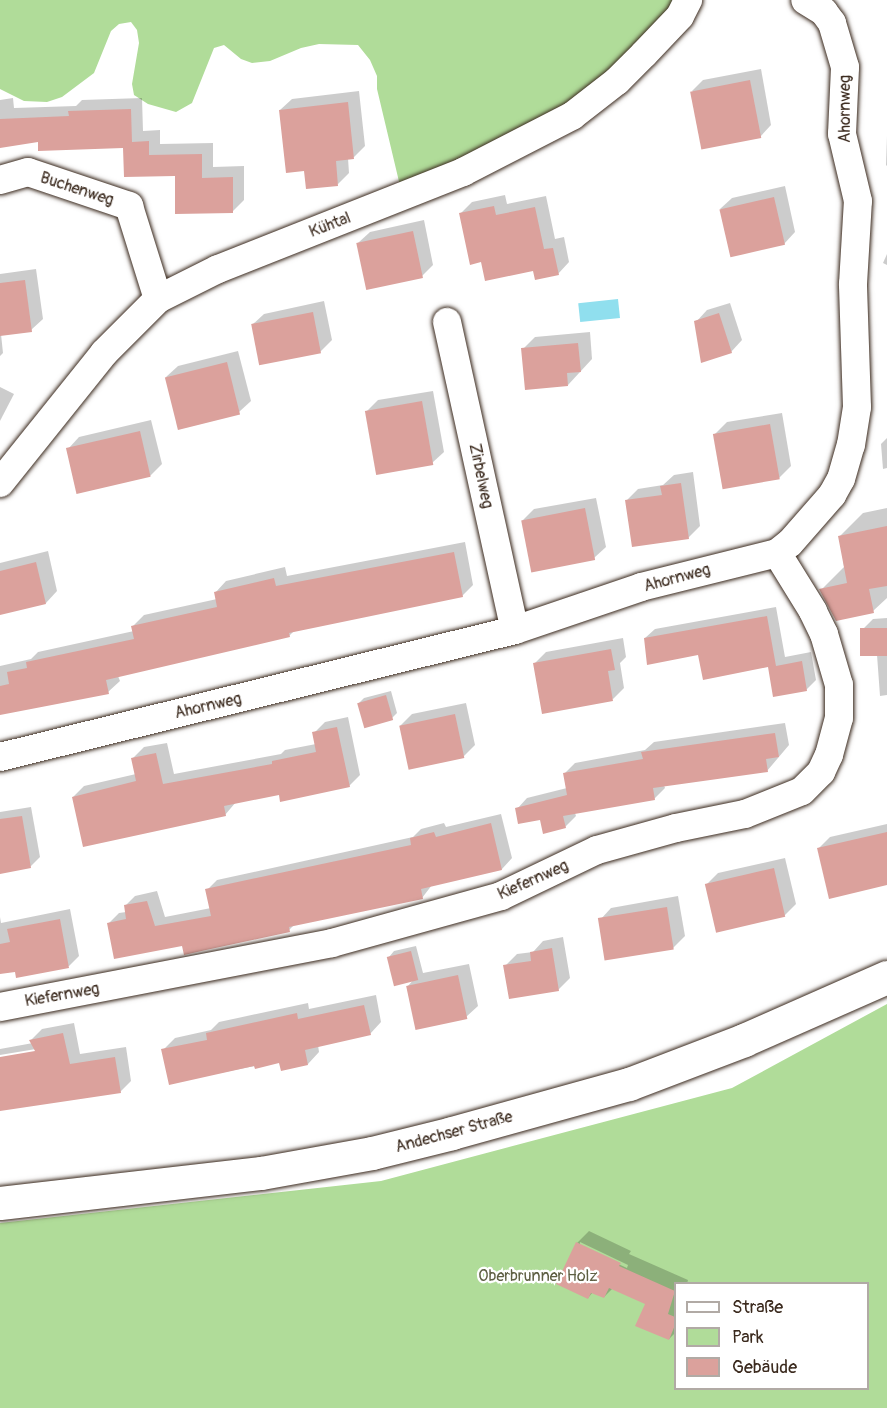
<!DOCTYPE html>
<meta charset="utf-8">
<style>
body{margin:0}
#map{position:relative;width:887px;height:1408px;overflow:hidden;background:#fff;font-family:Pangolin,sans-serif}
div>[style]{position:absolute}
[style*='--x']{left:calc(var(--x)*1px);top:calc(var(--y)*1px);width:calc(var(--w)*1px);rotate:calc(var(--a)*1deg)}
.green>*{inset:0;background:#b0dc99}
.water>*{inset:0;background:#90dfee;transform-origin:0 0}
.shadow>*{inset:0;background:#0003}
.building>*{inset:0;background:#dba19c;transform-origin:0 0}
.roads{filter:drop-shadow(0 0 2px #3b2a1e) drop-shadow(0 0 2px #3b2a1e)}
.minor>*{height:28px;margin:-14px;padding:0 14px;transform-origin:14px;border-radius:14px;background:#fff}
.tertiary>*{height:33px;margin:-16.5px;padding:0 16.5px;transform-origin:16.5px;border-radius:16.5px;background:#fff}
span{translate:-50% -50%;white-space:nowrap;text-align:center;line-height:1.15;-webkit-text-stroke:4.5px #fff;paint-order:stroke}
.street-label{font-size:16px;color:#3b2a1e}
.park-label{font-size:16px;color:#5e5f43}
.legend{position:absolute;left:674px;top:1282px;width:195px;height:108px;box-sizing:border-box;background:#fff;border:2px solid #b1aaa5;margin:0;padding:8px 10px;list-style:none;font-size:18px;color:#3b2a1e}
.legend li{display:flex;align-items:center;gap:12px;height:30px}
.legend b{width:30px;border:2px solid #b1aaa5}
</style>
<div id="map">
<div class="green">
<div style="clip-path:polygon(0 0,680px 0,566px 112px,401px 190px,377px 89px,377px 76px,370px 60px,358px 45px,319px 44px,301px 48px,270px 61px,252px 63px,241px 59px,224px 45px,214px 48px,192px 103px,176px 112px,148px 104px,134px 95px,132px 84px,139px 43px,137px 30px,131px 22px,119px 24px,111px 31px,94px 73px,62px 97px,47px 102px,24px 101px,0 89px)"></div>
<div style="clip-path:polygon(evenodd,887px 1004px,887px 1408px,0 1408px,0 1223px,381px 1181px,732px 1088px,887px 1004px,676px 1284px,868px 1284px,868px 1388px,676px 1388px,676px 1284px)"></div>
</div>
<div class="water">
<div style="left:618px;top:299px;width:19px;height:40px;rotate:84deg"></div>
</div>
<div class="shadow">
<div style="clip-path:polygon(761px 69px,771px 125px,760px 137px,692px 91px,703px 80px)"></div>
<div style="clip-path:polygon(359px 91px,365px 146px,354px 157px,348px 158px,349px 173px,338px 184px,305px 170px,280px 110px,292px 99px)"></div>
<div style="clip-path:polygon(13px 98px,14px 108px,76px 106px,82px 100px,142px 98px,143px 131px,160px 130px,160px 144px,213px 143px,213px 167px,244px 166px,244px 200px,233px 211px,176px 174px,124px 146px,39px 140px,0 147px,0 100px)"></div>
<div style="clip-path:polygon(887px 136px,887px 166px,886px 165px)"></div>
<div style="clip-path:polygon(785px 186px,795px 232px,784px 244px,720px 209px,732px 198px)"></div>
<div style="clip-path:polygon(505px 195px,507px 204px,546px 196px,555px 239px,564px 237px,569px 262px,558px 274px,482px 261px,460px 214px,472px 202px)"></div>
<div style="clip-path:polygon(424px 220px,433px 265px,422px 276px,358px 243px,370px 232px)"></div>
<div style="clip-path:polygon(887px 254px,887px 265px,883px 263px)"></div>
<div style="clip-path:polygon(36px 269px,43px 319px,31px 330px,1px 334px,3px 353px,0 356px,0 274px)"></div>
<div style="clip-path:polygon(324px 301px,332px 340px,320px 352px,252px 325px,264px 314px)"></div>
<div style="clip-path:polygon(730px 303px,742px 340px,731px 352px,696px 322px,707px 310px)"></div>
<div style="clip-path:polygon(590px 332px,592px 359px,568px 385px,523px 349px,535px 337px)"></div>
<div style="clip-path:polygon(238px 351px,251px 401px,239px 412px,166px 377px,178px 366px)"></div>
<div style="clip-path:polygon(0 387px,14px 394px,0 421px)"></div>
<div style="clip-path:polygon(433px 391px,444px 452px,432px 463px,366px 412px,378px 400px)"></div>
<div style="clip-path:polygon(782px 413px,791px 466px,779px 478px,715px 434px,727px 422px)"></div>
<div style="clip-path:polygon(151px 420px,162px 464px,150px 476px,68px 449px,79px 437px)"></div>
<div style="clip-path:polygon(887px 438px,887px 468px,883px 469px,881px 444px)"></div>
<div style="clip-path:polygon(693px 472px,700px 526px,688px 538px,627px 500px,638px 489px,663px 485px,674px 475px)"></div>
<div style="clip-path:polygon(596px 498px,606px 547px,594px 558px,522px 521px,534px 509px)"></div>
<div style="clip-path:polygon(887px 508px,887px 598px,873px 611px,821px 590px,844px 567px,840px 536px,863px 513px)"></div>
<div style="clip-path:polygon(465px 542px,473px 585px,462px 596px,295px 630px,289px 636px,118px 676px,120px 681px,108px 692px,0 714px,0 666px,31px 659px,38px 652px,134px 631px,133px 626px,144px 615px,217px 599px,215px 593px,226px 581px,285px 567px,287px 576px)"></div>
<div style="clip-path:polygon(48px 551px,57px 591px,46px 603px,0 613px,0 563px)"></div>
<div style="clip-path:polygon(776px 607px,785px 657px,811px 652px,816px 680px,806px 690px,770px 666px,699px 653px,645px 638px,655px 629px)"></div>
<div style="clip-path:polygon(887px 618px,887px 695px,880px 696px,877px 655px,862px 630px,873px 619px)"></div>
<div style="clip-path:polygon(623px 638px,626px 657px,620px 663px,624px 688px,613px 699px,534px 664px,546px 652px)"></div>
<div style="clip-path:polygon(391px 691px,397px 713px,392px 718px,358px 704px,364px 698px)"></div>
<div style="clip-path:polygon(466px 703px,475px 745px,464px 756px,400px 726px,412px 714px)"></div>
<div style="clip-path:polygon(348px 717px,360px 775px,349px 786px,280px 793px,236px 802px,225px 815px,73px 797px,84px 786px,136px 774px,133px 758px,144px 747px,167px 743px,174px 774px,281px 754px,285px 750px,316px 744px,314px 733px,325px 722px)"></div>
<div style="clip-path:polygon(785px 723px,789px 745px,767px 771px,664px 785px,665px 788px,654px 799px,575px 813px,576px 816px,565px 827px,517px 809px,527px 798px,567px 788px,564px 774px,575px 763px,645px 750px,654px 742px)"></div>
<div style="clip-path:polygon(31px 807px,40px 857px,30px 867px,0 872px,0 812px)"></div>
<div style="clip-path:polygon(501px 814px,512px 858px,502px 869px,432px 885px,422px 898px,295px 924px,289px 930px,184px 944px,109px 923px,119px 913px,126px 912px,125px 906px,135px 896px,157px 891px,165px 917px,211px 908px,207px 890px,217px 880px,413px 837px,421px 829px,444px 823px,446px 827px)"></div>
<div style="clip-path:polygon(887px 824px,887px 884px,819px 848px,830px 837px)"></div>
<div style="clip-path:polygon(785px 858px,796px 904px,785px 915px,717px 931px,706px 885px,718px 873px)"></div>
<div style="clip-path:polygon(678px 896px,685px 936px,673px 948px,600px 920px,611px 908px)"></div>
<div style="clip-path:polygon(70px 909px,79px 956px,69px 966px,0 973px,0 917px,1px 923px)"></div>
<div style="clip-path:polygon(563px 937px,570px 978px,558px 990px,505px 966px,517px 954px,533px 952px,543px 941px)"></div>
<div style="clip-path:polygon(416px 946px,423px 973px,469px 964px,478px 1006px,466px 1017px,408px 986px,414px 979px,389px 957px,394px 951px)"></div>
<div style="clip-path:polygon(376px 995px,381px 1022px,370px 1034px,318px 1045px,319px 1052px,308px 1064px,280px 1061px,170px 1083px,163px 1050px,175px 1038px,211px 1030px,219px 1022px,308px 1003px,309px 1009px)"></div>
<div style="clip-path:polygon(74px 1023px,80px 1054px,126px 1047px,131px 1081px,120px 1092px,0 1110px,0 1058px,43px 1051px,42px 1048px,0 1055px,0 1049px,33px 1043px,31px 1040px,42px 1029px)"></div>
<div style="clip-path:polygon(evenodd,589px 1231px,631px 1251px,629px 1254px,688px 1280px,687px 1284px,676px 1284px,676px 1332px,669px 1339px,647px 1303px,613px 1288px,604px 1297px,593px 1292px,588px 1298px,577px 1243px,589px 1231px,580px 1242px,628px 1265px,627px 1268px,580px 1246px,580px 1242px)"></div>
</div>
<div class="building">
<div style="left:750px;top:80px;width:59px;height:61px;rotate:79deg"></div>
<div style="clip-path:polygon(348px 102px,354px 159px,336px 161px,338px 186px,306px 189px,304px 171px,286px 173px,279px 110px)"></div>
<div style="clip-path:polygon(131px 109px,132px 142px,149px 141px,149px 155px,202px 154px,202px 178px,233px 177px,233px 213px,175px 214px,175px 176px,124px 177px,123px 148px,38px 151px,38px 142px,0 148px,0 119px,69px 116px,68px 111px)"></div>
<div style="left:774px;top:197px;width:49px;height:56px;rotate:77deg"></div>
<div style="clip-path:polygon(494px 206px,496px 215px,535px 207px,544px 249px,553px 248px,559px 275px,535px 280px,533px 271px,485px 281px,481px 262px,470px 265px,459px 213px)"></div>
<div style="left:413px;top:231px;width:48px;height:58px;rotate:78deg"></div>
<div style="clip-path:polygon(25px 280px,32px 332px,0 336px,0 283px)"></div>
<div style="left:313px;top:312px;width:42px;height:63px;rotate:79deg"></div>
<div style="clip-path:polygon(719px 313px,732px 353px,701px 363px,694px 321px)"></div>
<div style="clip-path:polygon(578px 343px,581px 372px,567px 373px,568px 386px,525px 390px,521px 348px)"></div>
<div style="left:227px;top:362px;width:54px;height:64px;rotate:76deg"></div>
<div style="left:422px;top:401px;width:65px;height:58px;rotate:80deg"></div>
<div style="left:770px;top:424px;width:56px;height:58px;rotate:80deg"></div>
<div style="left:140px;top:431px;width:47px;height:76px;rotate:77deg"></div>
<div style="clip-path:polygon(681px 483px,689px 539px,632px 547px,625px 500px,662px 495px,660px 486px)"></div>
<div style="left:585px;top:508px;width:53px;height:65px;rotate:79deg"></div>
<div style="clip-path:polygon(887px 526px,887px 586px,869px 589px,874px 613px,836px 621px,819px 589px,847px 583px,838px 536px)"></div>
<div style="clip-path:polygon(454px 552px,463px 597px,289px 633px,290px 637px,106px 680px,109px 694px,0 715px,0 686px,9px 684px,7px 672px,27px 668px,26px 662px,134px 639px,131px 626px,217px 607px,214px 592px,274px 578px,276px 586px)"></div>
<div style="clip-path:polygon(36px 562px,46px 604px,0 615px,0 571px)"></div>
<div style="clip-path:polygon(767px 616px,776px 666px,802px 661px,807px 691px,773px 697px,768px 667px,703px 680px,698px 655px,647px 665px,644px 638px)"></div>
<div style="left:887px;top:628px;width:28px;height:27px;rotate:90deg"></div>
<div style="clip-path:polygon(611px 649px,615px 670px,608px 671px,613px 701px,542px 714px,533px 663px)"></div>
<div style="left:386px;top:695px;width:26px;height:30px;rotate:74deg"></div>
<div style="left:455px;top:714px;width:45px;height:57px;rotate:78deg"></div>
<div style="clip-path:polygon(337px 727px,350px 787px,280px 802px,279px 795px,224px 806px,226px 816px,83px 847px,72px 797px,136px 781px,131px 758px,156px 753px,163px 784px,272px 764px,272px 761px,316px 752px,312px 732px)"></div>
<div style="clip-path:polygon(775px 733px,779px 757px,766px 759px,768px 772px,653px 788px,655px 800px,563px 816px,566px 828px,543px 834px,540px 820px,518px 824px,515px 808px,567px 795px,563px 773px,643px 759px,641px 752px)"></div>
<div style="clip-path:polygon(22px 816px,31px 868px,0 874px,0 819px)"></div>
<div style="clip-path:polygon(491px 823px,502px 870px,421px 889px,423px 899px,289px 927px,290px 932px,206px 950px,184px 955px,182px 946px,114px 959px,107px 923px,126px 919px,124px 905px,147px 901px,155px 926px,211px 916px,205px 889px,411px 845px,410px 838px,434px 832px,436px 837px)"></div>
<div style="clip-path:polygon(887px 832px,887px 885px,829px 899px,817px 848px)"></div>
<div style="left:774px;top:868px;width:50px;height:71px;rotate:77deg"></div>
<div style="left:667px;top:907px;width:43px;height:70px;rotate:81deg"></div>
<div style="clip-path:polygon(60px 919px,69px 968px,16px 978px,15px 972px,0 974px,0 944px,10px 942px,7px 929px)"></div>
<div style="clip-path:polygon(552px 948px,559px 991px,509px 999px,503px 965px,531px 961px,530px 952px)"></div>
<div style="left:411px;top:951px;width:30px;height:25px;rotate:76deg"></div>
<div style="left:458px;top:975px;width:45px;height:53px;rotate:78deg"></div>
<div style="clip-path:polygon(364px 1005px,371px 1035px,305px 1050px,308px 1065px,281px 1071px,279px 1063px,255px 1069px,254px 1066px,169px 1085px,161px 1049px,207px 1040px,206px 1033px,297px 1013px,298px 1019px)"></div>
<div style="clip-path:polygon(63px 1033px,70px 1064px,115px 1057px,121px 1093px,0 1111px,0 1057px,35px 1051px,29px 1040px)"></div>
<div style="clip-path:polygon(576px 1242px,621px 1263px,619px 1266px,675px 1291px,668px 1314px,675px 1317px,675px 1325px,669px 1340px,635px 1326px,645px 1304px,609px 1288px,604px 1298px,591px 1293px,588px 1299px,556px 1284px)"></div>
</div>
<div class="roads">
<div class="minor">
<div style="--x:0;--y:180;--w:29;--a:-16"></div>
<div style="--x:28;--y:172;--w:107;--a:18.6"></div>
<div style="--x:129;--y:206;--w:97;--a:72.7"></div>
<div style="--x:447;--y:322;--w:315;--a:77.6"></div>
<div style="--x:0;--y:483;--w:166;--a:-51.3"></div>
<div style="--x:104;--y:353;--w:76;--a:-45"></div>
<div style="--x:158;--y:299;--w:67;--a:-26.6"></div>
<div style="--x:218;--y:269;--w:264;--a:-21.6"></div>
<div style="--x:463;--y:172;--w:123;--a:-27.2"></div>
<div style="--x:572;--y:116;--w:57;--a:-37.9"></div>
<div style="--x:617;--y:81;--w:38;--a:-45"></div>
<div style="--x:644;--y:54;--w:52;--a:-46.5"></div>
<div style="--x:680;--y:16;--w:18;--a:-63"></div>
<div style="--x:0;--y:757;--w:530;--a:-13.85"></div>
<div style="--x:515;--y:630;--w:133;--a:-18.8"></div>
<div style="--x:641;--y:587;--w:140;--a:-14"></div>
<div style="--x:777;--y:553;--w:16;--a:-38"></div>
<div style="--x:790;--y:543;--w:64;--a:-48.8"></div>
<div style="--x:832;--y:495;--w:18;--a:-61"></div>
<div style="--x:841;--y:479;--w:35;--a:-74"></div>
<div style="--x:851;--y:445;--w:38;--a:-81"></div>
<div style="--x:857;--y:407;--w:123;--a:-91.9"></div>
<div style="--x:853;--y:284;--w:83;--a:-86.6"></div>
<div style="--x:858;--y:201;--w:69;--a:-103.4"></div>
<div style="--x:842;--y:134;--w:67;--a:-87.4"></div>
<div style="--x:845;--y:67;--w:46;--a:-106.5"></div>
<div style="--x:832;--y:23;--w:14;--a:-126"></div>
<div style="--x:824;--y:12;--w:22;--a:-148"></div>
<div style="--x:0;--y:1007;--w:338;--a:-10.9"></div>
<div style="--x:332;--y:943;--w:175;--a:-15.5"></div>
<div style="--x:501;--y:896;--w:106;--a:-25.6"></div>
<div style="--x:597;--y:850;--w:82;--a:-15.6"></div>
<div style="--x:676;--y:828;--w:70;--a:-11.5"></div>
<div style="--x:745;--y:814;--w:61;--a:-22"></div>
<div style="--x:802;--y:791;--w:27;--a:-45"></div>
<div style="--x:821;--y:772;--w:19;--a:-65"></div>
<div style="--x:829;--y:755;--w:38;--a:-75"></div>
<div style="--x:839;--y:718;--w:33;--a:-90"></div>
<div style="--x:839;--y:685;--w:53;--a:-106.4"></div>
<div style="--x:824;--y:634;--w:25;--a:-116"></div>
<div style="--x:813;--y:611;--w:68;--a:-121.8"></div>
</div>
<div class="tertiary">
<div style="--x:0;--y:1203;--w:263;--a:-6.6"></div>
<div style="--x:261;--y:1173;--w:113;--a:-10.2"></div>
<div style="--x:372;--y:1153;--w:82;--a:-14"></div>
<div style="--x:452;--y:1133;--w:184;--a:-15.5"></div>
<div style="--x:629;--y:1084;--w:123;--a:-20.9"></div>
<div style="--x:744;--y:1040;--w:156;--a:-23.8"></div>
</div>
</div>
<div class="street-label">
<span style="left:845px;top:109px;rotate:-90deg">Ahornweg</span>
<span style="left:77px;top:189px;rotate:18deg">Buchenweg</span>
<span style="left:330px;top:225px;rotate:-21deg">Kühtal</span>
<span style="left:481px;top:476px;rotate:78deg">Zirbelweg</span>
<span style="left:677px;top:578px;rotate:-15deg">Ahornweg</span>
<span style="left:208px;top:706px;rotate:-13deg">Ahornweg</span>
<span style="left:533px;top:880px;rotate:-24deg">Kiefernweg</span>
<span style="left:62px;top:995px;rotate:-10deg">Kiefernweg</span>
<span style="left:454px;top:1132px;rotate:-15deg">Andechser Straße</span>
</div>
<div class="park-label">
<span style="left:538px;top:1276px">Oberbrunner Holz</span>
</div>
<ul class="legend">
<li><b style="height:8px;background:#fff"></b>Straße</li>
<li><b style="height:16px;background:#b0dc99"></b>Park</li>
<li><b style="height:16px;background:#dba19c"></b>Gebäude</li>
</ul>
</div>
